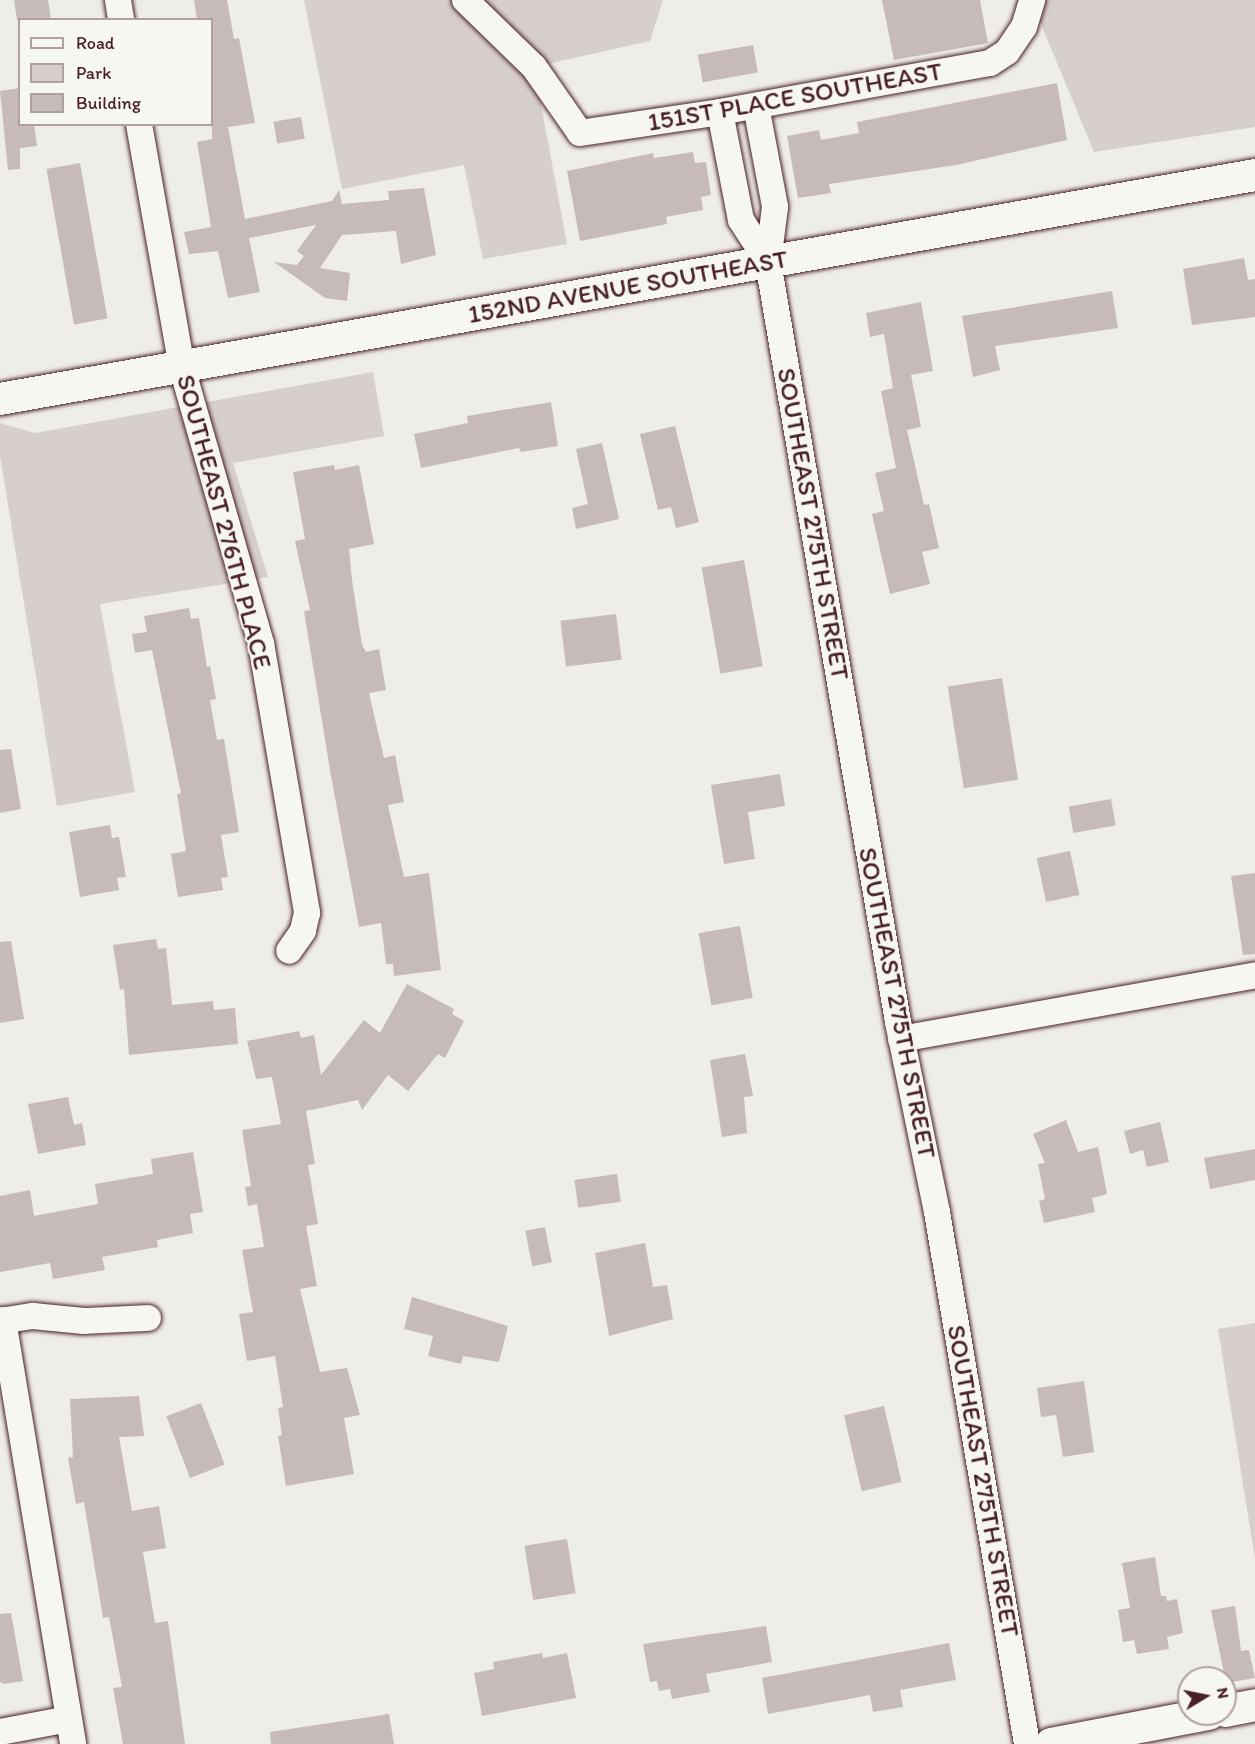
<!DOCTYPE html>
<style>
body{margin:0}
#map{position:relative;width:1255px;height:1744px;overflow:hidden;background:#efedea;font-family:Itim,sans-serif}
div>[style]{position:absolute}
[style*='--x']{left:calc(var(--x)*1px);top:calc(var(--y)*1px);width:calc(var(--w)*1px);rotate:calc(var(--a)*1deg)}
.green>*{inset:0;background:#d7cfce}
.building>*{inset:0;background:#c6babb;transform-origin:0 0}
.roads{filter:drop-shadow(0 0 2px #4a1f2b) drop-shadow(0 0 2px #4a1f2b)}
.minor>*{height:26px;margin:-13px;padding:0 13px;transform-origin:13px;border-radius:13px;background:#f6f6f2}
.tertiary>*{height:32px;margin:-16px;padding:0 16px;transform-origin:16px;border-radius:16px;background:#f6f6f2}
span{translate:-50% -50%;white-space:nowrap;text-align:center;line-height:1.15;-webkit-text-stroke:4.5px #f6f6f2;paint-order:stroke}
.street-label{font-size:26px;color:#4a1f2b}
.legend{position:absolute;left:18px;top:18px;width:195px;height:108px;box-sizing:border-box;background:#f6f6f2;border:2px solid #b1a0a2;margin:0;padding:8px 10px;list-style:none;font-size:18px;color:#4a1f2b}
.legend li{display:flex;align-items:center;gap:12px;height:30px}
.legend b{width:30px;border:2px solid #b1a0a2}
.north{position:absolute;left:1177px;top:1666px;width:60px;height:60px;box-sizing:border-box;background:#f6f6f2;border:2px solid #b1a0a2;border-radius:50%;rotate:80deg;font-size:16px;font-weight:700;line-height:24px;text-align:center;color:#4a1f2b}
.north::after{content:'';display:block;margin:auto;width:21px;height:27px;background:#4a1f2b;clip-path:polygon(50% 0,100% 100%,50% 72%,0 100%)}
</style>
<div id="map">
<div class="green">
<div style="clip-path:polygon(304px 0,663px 0,650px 41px,534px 67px,567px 244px,483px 259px,464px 165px,342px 189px)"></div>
<div style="clip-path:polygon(1031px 0,1255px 0,1255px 127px,1094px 152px)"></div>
<div style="clip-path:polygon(373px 372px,384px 436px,233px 463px,268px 577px,100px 604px,135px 792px,57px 806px,0 456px,0 423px,35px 433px)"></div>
<div style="clip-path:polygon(1255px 1323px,1255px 1559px,1218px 1329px)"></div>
</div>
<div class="building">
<div style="clip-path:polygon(14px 0,48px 0,51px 20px,17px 20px)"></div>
<div style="clip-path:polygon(194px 0,227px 0,234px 39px,239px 38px,255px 123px,228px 127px,245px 219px,332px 201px,339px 190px,342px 204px,389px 200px,388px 191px,424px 188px,436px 255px,401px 264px,396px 231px,342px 235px,320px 268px,350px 273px,347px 301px,325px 298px,274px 262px,297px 265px,304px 256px,297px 251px,316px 225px,249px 238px,260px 292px,228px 298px,218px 251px,189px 254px,184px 232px,211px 227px,197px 142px,212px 139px,212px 20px,197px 20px)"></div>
<div style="clip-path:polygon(882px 0,980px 0,988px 43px,894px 60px)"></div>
<div style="left:753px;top:45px;width:28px;height:56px;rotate:80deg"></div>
<div style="clip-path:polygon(1057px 83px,1067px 140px,956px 165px,829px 184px,831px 193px,798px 198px,787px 136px,819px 130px,821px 140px,859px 133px,857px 122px)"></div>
<div style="clip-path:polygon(20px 88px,20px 124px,34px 124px,37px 146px,20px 148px,20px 169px,8px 170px,0 91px)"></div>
<div style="left:301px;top:117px;width:22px;height:28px;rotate:80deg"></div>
<div style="clip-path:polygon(693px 152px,695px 163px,706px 162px,711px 195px,701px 197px,703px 210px,666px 217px,667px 224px,580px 241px,567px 171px,653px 153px,654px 158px)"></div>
<div style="left:80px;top:163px;width:158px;height:34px;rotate:80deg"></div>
<div style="clip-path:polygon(1244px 258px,1248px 280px,1255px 279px,1255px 317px,1192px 325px,1183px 269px)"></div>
<div style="clip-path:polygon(1112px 291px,1118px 328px,995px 346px,1000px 370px,973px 377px,962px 316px)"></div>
<div style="clip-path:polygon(921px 302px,933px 371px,911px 375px,921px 427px,907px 430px,924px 505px,929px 504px,939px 548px,922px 552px,930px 584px,890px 594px,872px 514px,884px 511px,875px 473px,896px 468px,881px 391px,893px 388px,884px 334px,870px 337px,866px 313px)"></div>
<div style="clip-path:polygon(551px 402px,558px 446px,521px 452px,519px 448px,421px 468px,414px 434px,468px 423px,467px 416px)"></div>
<div style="clip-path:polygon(675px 426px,699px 522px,676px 528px,671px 507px,658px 510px,640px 434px)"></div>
<div style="clip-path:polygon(602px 443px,619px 519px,576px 529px,572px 508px,588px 504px,576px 449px)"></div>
<div style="clip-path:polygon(334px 465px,335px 470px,359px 465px,374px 544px,349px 549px,352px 580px,362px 645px,366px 652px,379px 649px,386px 690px,369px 693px,384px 758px,395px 755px,404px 802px,388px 805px,404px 877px,429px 873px,441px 970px,394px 976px,393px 964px,386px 964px,381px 923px,359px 927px,331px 776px,304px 611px,310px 610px,295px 541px,305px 539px,293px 472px)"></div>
<div style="left:744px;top:560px;width:108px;height:43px;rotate:80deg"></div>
<div style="clip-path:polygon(189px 608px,191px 619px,199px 618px,207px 667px,210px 666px,216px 699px,210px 700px,217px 740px,224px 739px,239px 832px,221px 835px,228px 877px,221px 878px,223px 890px,178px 897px,171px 854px,186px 851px,177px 794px,181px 793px,152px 650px,135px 653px,132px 634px,147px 632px,144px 616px)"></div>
<div style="left:616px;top:614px;width:46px;height:56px;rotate:83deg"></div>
<div style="left:1002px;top:678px;width:103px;height:55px;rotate:81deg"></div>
<div style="clip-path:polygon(11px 749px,21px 809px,0 813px,0 750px)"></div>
<div style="clip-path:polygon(780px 774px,785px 806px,748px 812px,755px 859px,724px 864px,711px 785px)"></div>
<div style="left:1111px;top:799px;width:27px;height:43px;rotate:80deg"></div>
<div style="clip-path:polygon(110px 825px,112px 838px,119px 837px,126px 877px,117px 878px,119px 890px,80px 897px,69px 832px)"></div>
<div style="left:1070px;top:851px;width:45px;height:34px;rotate:78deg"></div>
<div style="clip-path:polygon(1255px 873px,1255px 954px,1243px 955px,1231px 876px)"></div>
<div style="left:740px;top:926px;width:73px;height:42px;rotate:80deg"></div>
<div style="clip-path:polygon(156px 939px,158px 949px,166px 948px,172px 1005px,213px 1001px,214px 1010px,235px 1008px,238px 1044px,129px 1055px,124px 989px,120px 990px,113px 945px)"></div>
<div style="clip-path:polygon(11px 941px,24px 1019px,0 1023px,0 942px)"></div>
<div style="clip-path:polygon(407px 984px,454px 1009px,452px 1014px,464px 1021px,445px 1058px,438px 1054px,408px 1091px,388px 1075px,362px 1110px,358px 1100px,306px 1111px,315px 1164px,308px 1165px,318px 1224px,306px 1226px,317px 1286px,300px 1289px,320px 1372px,347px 1368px,360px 1415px,344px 1418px,354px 1474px,286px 1486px,278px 1436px,282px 1435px,278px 1408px,283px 1407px,275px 1356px,247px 1361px,239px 1314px,253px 1312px,242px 1250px,264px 1247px,257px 1204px,248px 1206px,245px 1187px,251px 1186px,242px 1130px,281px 1124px,272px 1077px,256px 1079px,247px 1041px,299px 1031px,301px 1038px,314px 1035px,321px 1075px,364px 1020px,380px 1033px)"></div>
<div style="clip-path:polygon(745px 1054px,753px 1096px,744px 1097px,747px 1133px,722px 1137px,710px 1060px)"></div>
<div style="clip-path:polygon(68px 1097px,74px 1125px,82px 1123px,86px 1145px,38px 1154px,28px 1104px)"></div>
<div style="clip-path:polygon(1066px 1120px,1078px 1152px,1098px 1147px,1107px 1194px,1092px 1198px,1095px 1212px,1044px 1223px,1039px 1201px,1045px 1199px,1038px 1164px,1045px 1163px,1033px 1134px)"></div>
<div style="clip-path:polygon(1160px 1122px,1169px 1162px,1147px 1167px,1143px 1150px,1130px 1154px,1124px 1131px)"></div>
<div style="clip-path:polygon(1255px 1149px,1255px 1180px,1210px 1189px,1204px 1158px)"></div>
<div style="clip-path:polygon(193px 1152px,203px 1212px,190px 1214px,193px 1233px,157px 1240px,158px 1247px,102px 1257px,105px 1270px,53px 1279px,50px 1263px,0 1272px,0 1196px,30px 1190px,34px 1216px,98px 1204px,95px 1184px,153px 1174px,151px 1159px)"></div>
<div style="left:617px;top:1174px;width:28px;height:43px;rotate:82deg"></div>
<div style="left:545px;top:1227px;width:36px;height:20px;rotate:79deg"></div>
<div style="clip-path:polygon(645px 1243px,653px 1287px,667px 1285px,673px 1319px,609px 1336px,595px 1253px)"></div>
<div style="clip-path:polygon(412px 1297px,508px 1326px,499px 1362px,463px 1356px,461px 1364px,428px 1356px,433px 1336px,404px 1329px)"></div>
<div style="clip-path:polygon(1084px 1381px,1094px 1452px,1063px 1457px,1056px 1415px,1041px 1417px,1037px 1388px)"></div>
<div style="clip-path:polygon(139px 1396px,144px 1436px,119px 1437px,132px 1511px,159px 1506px,166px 1548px,143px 1552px,155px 1623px,168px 1621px,185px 1744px,123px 1744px,113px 1688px,122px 1687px,109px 1617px,103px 1618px,84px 1502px,76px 1504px,68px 1458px,73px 1457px,70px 1399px)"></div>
<div style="left:201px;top:1403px;width:66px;height:37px;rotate:69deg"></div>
<div style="left:884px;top:1406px;width:78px;height:41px;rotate:77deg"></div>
<div style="left:567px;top:1539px;width:55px;height:43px;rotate:81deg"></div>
<div style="clip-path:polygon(1155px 1557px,1161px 1596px,1166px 1596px,1167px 1601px,1177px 1599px,1183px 1633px,1167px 1637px,1169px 1649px,1137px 1654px,1134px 1640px,1123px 1642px,1118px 1610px,1130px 1608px,1122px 1563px)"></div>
<div style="clip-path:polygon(1235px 1606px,1241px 1651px,1249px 1650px,1255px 1678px,1226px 1683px,1211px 1610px)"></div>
<div style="clip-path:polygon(11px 1613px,23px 1681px,4px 1684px,0 1682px,0 1614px)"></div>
<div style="clip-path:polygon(766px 1626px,772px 1662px,706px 1674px,710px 1692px,672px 1699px,670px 1689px,659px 1691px,657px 1681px,650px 1682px,643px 1644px)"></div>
<div style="clip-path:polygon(949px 1643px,956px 1680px,900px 1690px,903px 1707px,873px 1712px,870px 1695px,768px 1714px,762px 1678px)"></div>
<div style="clip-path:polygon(542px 1653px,543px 1658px,567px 1653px,576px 1698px,482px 1716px,474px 1673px,494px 1669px,493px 1662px)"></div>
<div style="clip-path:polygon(389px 1714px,394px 1744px,271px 1744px,270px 1732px)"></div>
</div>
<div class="roads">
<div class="minor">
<div style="--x:118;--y:0;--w:20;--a:81"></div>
<div style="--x:465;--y:0;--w:96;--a:44.2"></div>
<div style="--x:534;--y:67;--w:80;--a:55.1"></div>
<div style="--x:580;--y:133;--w:142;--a:-8.5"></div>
<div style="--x:720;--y:112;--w:274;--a:-10.3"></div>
<div style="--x:990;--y:63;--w:20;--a:-33"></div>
<div style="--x:1007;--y:52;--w:30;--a:-56"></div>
<div style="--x:1024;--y:27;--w:28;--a:-73"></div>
<div style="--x:756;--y:106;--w:103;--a:79.3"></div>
<div style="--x:775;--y:207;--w:55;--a:97.3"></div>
<div style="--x:768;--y:262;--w:771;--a:80.29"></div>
<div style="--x:898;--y:1022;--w:194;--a:78.4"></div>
<div style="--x:937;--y:1212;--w:540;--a:80.4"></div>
<div style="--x:720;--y:112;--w:110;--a:79"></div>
<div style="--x:741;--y:220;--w:50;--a:57.3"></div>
<div style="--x:139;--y:124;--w:248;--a:80"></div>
<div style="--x:182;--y:368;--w:286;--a:74"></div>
<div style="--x:261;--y:643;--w:274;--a:80.3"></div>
<div style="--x:307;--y:913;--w:18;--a:103"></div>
<div style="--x:303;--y:931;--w:24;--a:125"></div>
<div style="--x:901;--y:1039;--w:360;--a:-10.2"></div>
<div style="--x:3;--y:1320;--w:430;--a:80.6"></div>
<div style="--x:0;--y:1321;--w:33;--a:-9"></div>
<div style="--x:33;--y:1316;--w:51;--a:5.6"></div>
<div style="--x:84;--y:1321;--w:64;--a:-2.7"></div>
<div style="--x:0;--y:1732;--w:70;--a:-10.7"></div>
</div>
<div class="tertiary">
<div style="--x:0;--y:399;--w:1275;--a:-10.12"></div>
<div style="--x:1225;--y:1711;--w:31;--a:-11"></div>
<div style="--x:1051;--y:1744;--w:161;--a:-10.8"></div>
</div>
</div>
<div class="street-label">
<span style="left:795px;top:97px;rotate:-10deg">151ST PLACE SOUTHEAST</span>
<span style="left:628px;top:287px;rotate:-10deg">152ND AVENUE SOUTHEAST</span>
<span style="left:224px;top:522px;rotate:75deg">SOUTHEAST 276TH PLACE</span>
<span style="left:813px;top:524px;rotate:80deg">SOUTHEAST 275TH STREET</span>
<span style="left:897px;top:1003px;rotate:79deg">SOUTHEAST 275TH STREET</span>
<span style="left:983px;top:1481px;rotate:80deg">SOUTHEAST 275TH STREET</span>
</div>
<ul class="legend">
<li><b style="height:8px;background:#f6f6f2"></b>Road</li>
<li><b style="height:16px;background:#d7cfce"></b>Park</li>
<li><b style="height:16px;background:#c6babb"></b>Building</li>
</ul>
<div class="north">N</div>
</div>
